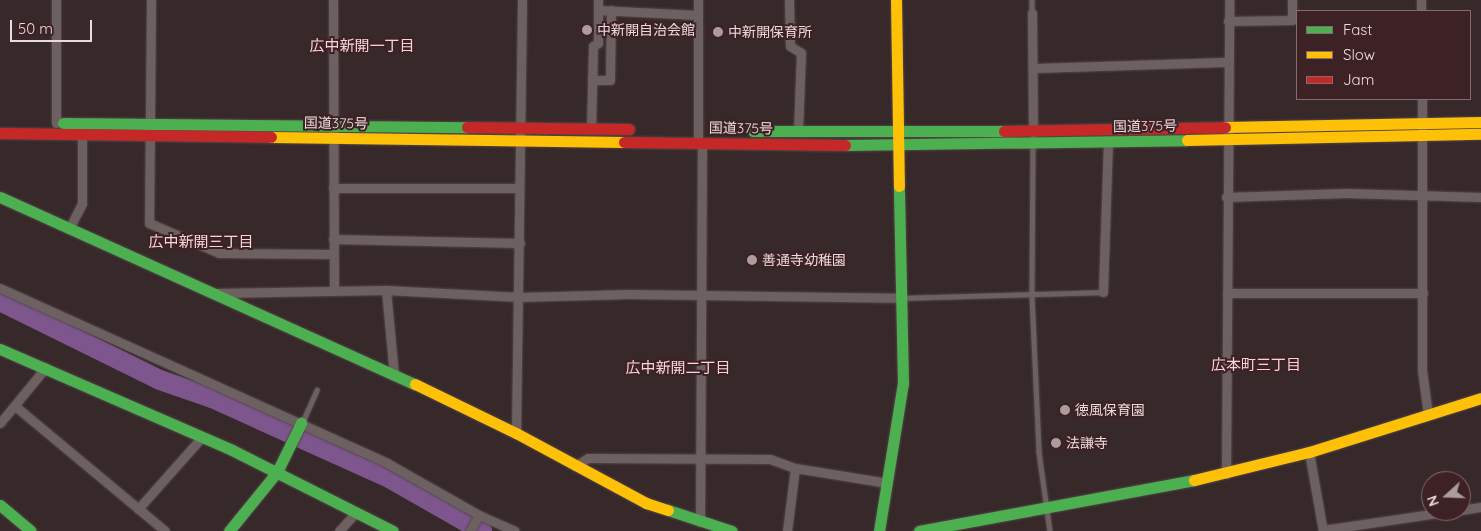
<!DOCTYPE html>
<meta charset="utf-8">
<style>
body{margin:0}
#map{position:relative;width:1481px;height:531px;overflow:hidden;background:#37282a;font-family:Quicksand,"Noto Sans JP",sans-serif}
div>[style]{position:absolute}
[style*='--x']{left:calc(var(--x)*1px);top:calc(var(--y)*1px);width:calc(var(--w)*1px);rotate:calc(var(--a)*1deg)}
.river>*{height:20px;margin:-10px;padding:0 10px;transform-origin:10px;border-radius:10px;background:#7d568d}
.roads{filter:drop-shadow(0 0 1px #534648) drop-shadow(0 0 1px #534648)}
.lane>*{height:4.5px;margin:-2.25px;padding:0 2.25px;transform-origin:2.25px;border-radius:2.25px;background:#6d6061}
.street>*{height:9px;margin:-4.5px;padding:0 4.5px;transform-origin:4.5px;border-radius:4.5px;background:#6d6061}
.fast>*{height:11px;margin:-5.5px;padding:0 5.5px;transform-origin:5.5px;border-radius:5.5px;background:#4caf50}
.slow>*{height:11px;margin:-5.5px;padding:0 5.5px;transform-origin:5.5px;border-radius:5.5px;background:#ffc107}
.jam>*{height:11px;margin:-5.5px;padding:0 5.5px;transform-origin:5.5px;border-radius:5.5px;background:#c62828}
.dots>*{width:14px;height:14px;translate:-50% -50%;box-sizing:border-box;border:2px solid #3d2225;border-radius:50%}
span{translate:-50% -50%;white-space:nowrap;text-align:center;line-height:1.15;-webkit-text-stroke:4px #3d2225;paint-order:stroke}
.poi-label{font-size:14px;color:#ecd9db}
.left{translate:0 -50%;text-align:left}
.street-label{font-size:14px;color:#ecd9db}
.neighbourhood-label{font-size:15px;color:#f8d3d7}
.legend{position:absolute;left:1296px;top:10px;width:175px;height:90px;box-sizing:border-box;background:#3d2225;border:1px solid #836b6e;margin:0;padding:6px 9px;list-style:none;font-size:15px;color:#ecd9db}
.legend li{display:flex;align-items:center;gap:10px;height:25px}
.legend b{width:25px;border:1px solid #836b6e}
.north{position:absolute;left:1421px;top:471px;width:50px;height:50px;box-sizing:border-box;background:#3d2225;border:1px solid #836b6e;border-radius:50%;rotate:250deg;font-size:14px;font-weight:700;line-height:20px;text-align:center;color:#ecd9db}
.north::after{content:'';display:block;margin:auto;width:18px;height:22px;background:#ad9b9d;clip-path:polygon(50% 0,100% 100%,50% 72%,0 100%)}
.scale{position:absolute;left:10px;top:20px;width:82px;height:22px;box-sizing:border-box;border:2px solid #ecd9db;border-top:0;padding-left:6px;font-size:15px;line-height:18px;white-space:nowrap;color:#ecd9db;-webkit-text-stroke:4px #3d2225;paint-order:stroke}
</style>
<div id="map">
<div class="river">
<div style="--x:0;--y:301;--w:178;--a:26.3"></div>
<div style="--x:160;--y:380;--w:55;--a:19.1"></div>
<div style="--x:212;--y:398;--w:196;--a:24.3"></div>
<div style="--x:391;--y:479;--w:105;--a:29.7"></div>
</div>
<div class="roads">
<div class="lane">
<div style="--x:1032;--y:0;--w:13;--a:90"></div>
<div style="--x:1033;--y:147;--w:149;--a:90.4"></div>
<div style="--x:1032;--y:296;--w:156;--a:87.4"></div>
<div style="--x:1039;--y:452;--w:80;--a:82.1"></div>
<div style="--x:902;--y:298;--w:201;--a:-1.7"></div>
<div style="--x:302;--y:423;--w:36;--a:-66"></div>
</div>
<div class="street">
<div style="--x:151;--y:0;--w:223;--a:90.5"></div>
<div style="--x:149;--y:223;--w:76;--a:23.2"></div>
<div style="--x:219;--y:253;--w:114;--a:0.5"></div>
<div style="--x:333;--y:0;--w:291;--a:89.8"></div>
<div style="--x:698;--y:0;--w:142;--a:90"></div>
<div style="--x:789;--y:0;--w:46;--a:88.8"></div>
<div style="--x:790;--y:46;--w:13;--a:32"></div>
<div style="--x:801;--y:53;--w:79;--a:92.2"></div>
<div style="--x:1421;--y:0;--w:11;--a:90"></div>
<div style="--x:598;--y:10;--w:100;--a:2.9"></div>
<div style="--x:1032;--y:13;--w:120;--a:89.5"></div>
<div style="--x:1228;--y:21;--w:64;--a:-0.9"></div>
<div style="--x:1292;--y:20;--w:20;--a:-90"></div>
<div style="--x:1033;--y:68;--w:194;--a:-1.8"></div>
<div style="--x:592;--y:80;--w:18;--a:0"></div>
<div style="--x:610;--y:80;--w:70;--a:-89.2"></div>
<div style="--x:1422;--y:99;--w:271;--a:90"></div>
<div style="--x:1422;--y:370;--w:45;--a:82.4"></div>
<div style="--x:56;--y:123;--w:123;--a:-90"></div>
<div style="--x:591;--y:129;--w:83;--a:-88.6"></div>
<div style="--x:593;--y:46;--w:6;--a:-31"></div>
<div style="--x:598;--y:43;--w:43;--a:-90"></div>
<div style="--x:333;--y:188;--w:186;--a:0"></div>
<div style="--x:1226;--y:197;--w:120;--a:-1.9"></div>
<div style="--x:1346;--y:193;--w:135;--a:1.7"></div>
<div style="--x:69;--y:229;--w:29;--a:-63"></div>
<div style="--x:82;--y:203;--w:68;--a:-90"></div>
<div style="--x:333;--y:239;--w:187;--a:1.2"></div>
<div style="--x:0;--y:288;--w:425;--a:24.3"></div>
<div style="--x:387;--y:463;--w:106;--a:29.5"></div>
<div style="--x:479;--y:515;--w:39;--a:24"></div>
<div style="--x:386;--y:290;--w:84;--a:84.6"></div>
<div style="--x:1103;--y:292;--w:150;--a:-88.1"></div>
<div style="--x:217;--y:293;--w:169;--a:-1"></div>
<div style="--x:386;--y:290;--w:134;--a:3"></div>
<div style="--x:520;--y:297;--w:109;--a:-1.6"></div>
<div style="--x:629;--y:294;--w:272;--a:0.8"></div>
<div style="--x:1227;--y:293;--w:196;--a:0"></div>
<div style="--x:15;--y:406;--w:195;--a:39.8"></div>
<div style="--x:0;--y:423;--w:72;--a:-50.6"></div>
<div style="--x:516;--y:433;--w:433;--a:-89.2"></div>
<div style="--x:1309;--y:452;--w:80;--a:80"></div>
<div style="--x:575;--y:466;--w:15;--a:-32"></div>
<div style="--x:588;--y:458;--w:182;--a:0.3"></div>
<div style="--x:770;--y:459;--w:27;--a:20"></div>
<div style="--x:795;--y:468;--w:64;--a:97.2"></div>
<div style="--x:795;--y:468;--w:94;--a:9.2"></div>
<div style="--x:1226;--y:474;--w:474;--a:-89.6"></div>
<div style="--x:138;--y:509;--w:96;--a:-48.4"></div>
<div style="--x:1461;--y:510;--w:20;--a:-9"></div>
<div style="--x:700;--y:522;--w:380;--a:-89.7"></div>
<div style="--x:1323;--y:530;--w:129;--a:-8.4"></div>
<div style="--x:339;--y:531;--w:24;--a:-48"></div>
<div style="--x:470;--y:531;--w:18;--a:-61"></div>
</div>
<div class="fast">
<div style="--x:63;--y:123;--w:404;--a:0.6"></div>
<div style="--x:753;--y:131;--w:251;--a:0"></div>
<div style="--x:845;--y:145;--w:342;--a:-0.8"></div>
<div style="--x:0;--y:197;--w:455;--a:24.3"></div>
<div style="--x:0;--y:349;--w:253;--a:23.5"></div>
<div style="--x:232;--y:450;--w:180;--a:26.7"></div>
<div style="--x:0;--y:505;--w:40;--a:40"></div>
<div style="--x:668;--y:510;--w:67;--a:18.2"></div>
<div style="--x:229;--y:531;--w:76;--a:-50.9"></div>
<div style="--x:277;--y:472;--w:55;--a:-63.9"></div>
<div style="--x:879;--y:531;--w:150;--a:-80.8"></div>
<div style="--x:903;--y:383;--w:197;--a:-91.2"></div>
<div style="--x:919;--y:531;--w:280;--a:-10.5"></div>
</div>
<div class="slow">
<div style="--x:896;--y:0;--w:186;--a:89.1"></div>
<div style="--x:1225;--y:127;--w:256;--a:-1.1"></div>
<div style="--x:271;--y:137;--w:353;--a:0.8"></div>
<div style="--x:1187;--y:140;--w:294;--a:-1.2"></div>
<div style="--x:415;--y:384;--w:112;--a:25.9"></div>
<div style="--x:516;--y:433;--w:148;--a:28.3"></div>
<div style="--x:646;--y:503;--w:23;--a:18"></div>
<div style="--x:1194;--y:480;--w:118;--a:-13.7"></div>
<div style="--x:1309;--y:452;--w:180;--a:-17.4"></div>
</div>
<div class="jam">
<div style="--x:467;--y:127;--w:162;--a:0.7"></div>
<div style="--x:1004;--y:131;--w:221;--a:-1"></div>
<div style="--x:0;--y:133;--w:271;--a:0.8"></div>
<div style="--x:624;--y:142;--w:221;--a:0.8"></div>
</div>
</div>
<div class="dots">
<div style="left:587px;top:30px;background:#ad9b9d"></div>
<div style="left:718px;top:32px;background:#ad9b9d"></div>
<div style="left:752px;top:260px;background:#ad9b9d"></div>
<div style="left:1065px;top:410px;background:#ad9b9d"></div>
<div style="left:1056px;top:443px;background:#ad9b9d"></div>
</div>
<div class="poi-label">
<span class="left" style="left:597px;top:30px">中新開自治会館</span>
<span class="left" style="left:728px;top:32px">中新開保育所</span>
<span class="left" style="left:762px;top:260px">善通寺幼稚園</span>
<span class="left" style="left:1075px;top:410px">徳風保育園</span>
<span class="left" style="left:1066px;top:443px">法謙寺</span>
</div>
<div class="street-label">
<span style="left:336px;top:123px;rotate:1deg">国道375号</span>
<span style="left:1145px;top:126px;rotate:-1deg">国道375号</span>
<span style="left:741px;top:128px;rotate:1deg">国道375号</span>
</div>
<div class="neighbourhood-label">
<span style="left:362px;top:46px">広中新開一丁目</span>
<span style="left:201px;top:242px">広中新開三丁目</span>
<span style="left:1256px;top:365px">広本町三丁目</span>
<span style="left:678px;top:368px">広中新開二丁目</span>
</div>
<ul class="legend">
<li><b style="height:6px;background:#4caf50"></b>Fast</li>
<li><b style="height:6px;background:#ffc107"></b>Slow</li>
<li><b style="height:6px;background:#c62828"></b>Jam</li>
</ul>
<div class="north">N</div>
<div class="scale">50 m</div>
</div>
